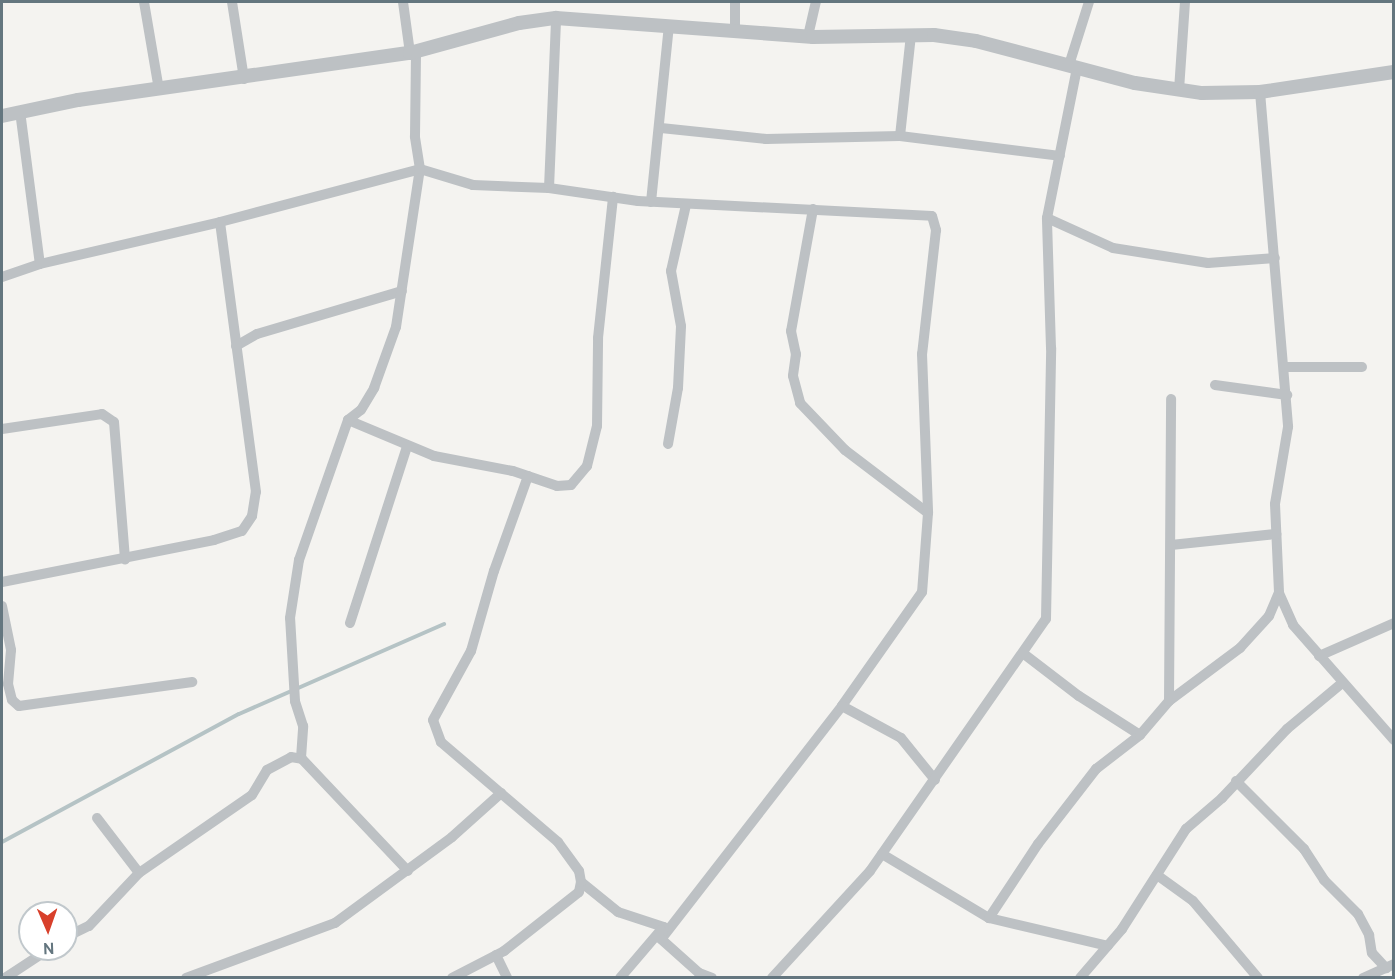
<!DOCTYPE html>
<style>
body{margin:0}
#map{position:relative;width:1395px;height:979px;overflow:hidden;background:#f4f3f0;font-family:Overpass,sans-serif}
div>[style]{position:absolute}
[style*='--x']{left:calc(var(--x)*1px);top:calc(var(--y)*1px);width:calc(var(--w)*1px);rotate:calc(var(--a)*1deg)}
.stream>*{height:4px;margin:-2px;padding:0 2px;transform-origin:2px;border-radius:2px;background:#b5c3c5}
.minor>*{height:10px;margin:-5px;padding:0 5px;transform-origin:5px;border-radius:5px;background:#bdc1c4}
.tertiary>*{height:14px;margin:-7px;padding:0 7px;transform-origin:7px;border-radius:7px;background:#bdc1c4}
span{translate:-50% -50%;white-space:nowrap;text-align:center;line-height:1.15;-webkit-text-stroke:6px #fff;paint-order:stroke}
.frame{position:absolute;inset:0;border:3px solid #64767f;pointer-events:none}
.north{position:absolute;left:18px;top:901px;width:60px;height:60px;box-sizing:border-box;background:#fff;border:2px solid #c1c8cc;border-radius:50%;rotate:178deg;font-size:16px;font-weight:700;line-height:24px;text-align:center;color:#64767f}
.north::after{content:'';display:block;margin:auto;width:21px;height:27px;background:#d8402b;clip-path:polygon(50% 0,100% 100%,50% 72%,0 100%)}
</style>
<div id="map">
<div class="stream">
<div style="--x:2;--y:842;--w:269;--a:-28.4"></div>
<div style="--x:239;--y:714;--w:224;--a:-23.7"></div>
</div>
<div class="minor">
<div style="--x:144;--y:2;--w:89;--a:80.3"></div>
<div style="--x:232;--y:2;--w:78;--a:81.1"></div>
<div style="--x:403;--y:2;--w:51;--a:82.2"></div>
<div style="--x:735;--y:31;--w:29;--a:-90"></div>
<div style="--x:808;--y:36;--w:35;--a:-77"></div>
<div style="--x:1069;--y:65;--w:66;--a:-72.4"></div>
<div style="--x:1179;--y:90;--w:88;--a:-86.1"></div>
<div style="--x:1260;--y:92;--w:336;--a:85.2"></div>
<div style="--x:1288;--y:427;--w:78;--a:99.6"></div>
<div style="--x:1275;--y:504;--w:89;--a:87.4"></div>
<div style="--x:1279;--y:593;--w:35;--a:66"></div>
<div style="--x:1293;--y:625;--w:153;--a:48.7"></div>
<div style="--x:20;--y:111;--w:154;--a:82.6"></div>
<div style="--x:661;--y:128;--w:106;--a:6"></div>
<div style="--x:766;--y:139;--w:134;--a:-1.3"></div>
<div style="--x:900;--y:136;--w:161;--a:7.1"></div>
<div style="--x:900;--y:136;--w:102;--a:-83.8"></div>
<div style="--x:549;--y:188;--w:170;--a:-87.6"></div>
<div style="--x:651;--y:202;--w:177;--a:-84.2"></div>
<div style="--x:813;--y:209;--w:124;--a:100.2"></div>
<div style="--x:791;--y:331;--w:24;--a:78"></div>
<div style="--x:796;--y:354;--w:22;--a:98"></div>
<div style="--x:793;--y:376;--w:28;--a:75"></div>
<div style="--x:800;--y:403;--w:65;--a:46.2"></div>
<div style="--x:845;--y:450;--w:104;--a:37.2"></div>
<div style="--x:1047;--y:218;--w:72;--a:24.4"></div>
<div style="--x:1113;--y:248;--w:96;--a:9"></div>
<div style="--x:1208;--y:263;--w:67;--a:-4.3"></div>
<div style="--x:2;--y:277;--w:40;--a:-18.9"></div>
<div style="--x:40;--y:264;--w:185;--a:-13.1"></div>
<div style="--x:220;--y:222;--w:207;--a:-14.8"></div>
<div style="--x:420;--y:169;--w:55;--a:16.8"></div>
<div style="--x:473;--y:185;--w:76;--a:2.3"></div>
<div style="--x:549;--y:188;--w:90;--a:8.3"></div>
<div style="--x:638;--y:201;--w:294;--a:2.9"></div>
<div style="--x:932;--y:216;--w:15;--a:74"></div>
<div style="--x:936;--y:230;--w:125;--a:96.4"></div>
<div style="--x:922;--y:354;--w:159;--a:87.8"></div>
<div style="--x:928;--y:513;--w:79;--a:94.3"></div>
<div style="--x:922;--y:592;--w:139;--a:125.1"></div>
<div style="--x:842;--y:706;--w:295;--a:127.8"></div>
<div style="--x:236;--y:346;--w:24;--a:-30"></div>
<div style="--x:257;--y:334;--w:151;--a:-16.5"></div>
<div style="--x:1284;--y:367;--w:78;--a:0"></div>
<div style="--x:1215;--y:385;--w:73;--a:7.9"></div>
<div style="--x:348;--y:420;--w:93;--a:22.7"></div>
<div style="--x:434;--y:456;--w:80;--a:10.8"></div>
<div style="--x:513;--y:471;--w:46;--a:18.8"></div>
<div style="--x:557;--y:486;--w:14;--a:-4"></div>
<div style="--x:571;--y:485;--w:25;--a:-50"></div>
<div style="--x:587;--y:466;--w:41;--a:-76"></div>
<div style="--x:597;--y:426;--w:88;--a:-89.3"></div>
<div style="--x:598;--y:338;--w:142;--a:-83.9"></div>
<div style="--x:2;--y:429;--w:101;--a:-8.5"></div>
<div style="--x:102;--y:414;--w:14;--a:34"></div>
<div style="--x:114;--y:422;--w:138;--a:85.4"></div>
<div style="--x:668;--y:444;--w:57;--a:-79.9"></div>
<div style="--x:678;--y:388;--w:62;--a:-87.2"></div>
<div style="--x:681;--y:326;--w:56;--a:-100.3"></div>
<div style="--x:671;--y:271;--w:68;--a:-77.2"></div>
<div style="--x:1171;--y:545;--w:106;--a:-6"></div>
<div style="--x:2;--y:582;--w:216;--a:-11.2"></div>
<div style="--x:214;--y:540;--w:29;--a:-18"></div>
<div style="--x:242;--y:531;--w:18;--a:-56"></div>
<div style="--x:252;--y:516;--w:24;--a:-81"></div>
<div style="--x:256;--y:492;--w:272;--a:-97.6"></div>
<div style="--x:2;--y:606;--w:45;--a:78.4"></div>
<div style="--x:11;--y:650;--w:34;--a:95"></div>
<div style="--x:8;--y:684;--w:16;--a:76"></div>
<div style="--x:12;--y:700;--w:9;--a:41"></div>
<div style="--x:19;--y:706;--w:175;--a:-7.9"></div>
<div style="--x:350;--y:623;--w:185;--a:-72.1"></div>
<div style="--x:1024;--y:654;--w:69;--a:37.4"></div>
<div style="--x:1079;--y:696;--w:72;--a:32.6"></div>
<div style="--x:1319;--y:656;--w:82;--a:-23.7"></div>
<div style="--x:1169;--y:701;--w:302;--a:-89.6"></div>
<div style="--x:842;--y:706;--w:67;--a:28.5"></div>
<div style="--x:901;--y:738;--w:54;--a:51"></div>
<div style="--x:301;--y:758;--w:32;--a:-86"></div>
<div style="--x:303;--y:726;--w:26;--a:-108"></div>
<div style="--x:295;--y:701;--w:83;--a:-93.4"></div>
<div style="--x:290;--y:618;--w:59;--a:-81.2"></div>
<div style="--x:299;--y:560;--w:148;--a:-70.7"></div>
<div style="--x:348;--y:420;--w:16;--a:-38"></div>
<div style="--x:361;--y:410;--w:26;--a:-59"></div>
<div style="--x:374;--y:388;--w:65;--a:-70.2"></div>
<div style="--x:396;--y:327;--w:160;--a:-81.4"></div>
<div style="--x:420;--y:169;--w:33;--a:-99"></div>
<div style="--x:415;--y:136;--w:84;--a:-89.3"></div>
<div style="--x:1236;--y:781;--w:96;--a:45"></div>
<div style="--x:1304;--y:849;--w:37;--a:57"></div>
<div style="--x:1324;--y:880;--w:48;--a:45"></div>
<div style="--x:1358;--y:914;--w:24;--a:62"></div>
<div style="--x:1369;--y:935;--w:18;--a:81"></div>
<div style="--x:1372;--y:953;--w:21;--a:47"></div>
<div style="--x:97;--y:818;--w:69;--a:52.6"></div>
<div style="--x:882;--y:854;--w:125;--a:30.9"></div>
<div style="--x:989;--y:918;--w:122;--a:13.2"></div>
<div style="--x:1157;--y:875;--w:44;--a:35.8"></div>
<div style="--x:1193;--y:901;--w:101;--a:49.8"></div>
<div style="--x:581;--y:882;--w:48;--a:39"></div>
<div style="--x:618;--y:912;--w:48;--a:18.1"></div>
<div style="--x:664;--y:927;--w:12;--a:104"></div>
<div style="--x:661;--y:939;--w:51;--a:41.8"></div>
<div style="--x:699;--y:973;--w:14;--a:21"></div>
<div style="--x:989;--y:918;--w:89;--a:-56.5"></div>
<div style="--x:1038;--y:844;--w:95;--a:-52.3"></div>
<div style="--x:1096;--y:769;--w:56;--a:-37.7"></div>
<div style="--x:1140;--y:735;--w:45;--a:-49.5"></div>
<div style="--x:1169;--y:701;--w:89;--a:-36.7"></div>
<div style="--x:1240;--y:648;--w:43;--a:-47.8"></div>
<div style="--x:1269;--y:616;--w:25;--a:-67"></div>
<div style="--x:66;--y:937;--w:25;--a:-26"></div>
<div style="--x:89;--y:926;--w:73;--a:-46.7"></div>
<div style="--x:139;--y:873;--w:137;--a:-34.6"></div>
<div style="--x:252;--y:795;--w:29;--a:-59"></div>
<div style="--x:267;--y:770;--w:27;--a:-28"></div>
<div style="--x:291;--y:757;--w:11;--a:10"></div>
<div style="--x:302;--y:759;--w:154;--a:46.6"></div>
<div style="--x:496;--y:955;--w:25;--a:64"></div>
<div style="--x:5;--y:978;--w:53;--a:-33.4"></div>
<div style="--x:186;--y:978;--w:159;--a:-20.3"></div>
<div style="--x:335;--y:923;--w:145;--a:-36.3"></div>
<div style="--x:452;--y:837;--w:66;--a:-41.9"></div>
<div style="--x:452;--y:978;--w:59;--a:-27.4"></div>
<div style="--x:504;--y:951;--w:95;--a:-38.2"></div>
<div style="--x:579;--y:892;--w:10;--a:-79"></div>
<div style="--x:581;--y:882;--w:11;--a:-100"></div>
<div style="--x:579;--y:871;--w:36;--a:-126"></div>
<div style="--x:558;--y:842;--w:154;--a:-139.5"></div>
<div style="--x:441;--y:742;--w:23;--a:-110"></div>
<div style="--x:433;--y:720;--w:79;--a:-61.2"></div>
<div style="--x:471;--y:651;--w:83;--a:-74"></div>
<div style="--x:494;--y:571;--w:101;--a:-70.3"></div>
<div style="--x:620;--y:978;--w:63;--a:-49.5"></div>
<div style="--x:772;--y:978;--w:145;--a:-47.5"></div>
<div style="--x:870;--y:871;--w:307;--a:-55.1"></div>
<div style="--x:1046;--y:619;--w:271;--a:-88.9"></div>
<div style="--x:1051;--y:348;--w:130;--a:-91.8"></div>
<div style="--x:1047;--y:218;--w:153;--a:-78.7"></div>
<div style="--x:1080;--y:978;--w:65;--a:-49.4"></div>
<div style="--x:1122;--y:929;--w:119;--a:-57.4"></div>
<div style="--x:1186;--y:829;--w:48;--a:-40.7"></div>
<div style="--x:1222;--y:798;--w:95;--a:-46.7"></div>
<div style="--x:1287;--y:729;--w:72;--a:-39.9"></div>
<div style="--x:1363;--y:978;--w:34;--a:-24"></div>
</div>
<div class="tertiary">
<div style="--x:2;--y:116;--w:78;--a:-11.9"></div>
<div style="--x:78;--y:100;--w:335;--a:-8.1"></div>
<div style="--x:410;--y:53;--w:113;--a:-15.4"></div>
<div style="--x:519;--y:23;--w:37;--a:-8"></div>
<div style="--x:556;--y:18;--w:258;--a:4.2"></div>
<div style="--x:813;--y:37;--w:121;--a:-0.9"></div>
<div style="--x:934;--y:35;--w:42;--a:8.1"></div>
<div style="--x:976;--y:41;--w:164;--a:14.8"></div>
<div style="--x:1135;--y:83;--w:68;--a:8.5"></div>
<div style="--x:1202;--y:93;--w:58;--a:-1"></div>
<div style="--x:1260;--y:92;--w:135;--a:-8.5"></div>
</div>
<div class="frame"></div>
<div class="north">N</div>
</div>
